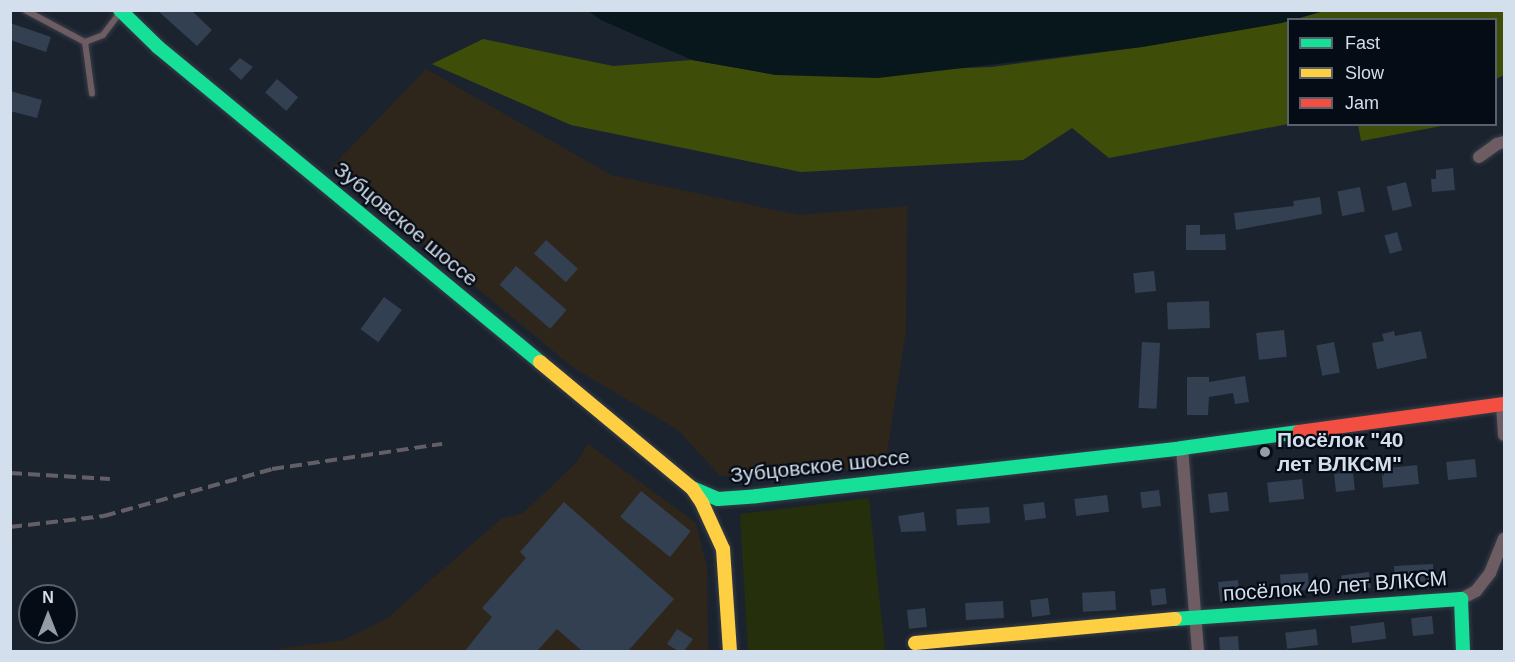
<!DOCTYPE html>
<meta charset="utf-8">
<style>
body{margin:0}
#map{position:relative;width:1515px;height:662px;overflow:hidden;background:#1b232f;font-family:Arial,sans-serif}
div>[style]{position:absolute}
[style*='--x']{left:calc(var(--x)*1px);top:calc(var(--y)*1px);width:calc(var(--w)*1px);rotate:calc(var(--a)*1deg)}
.industrial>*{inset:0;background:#2f261b}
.green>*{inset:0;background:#252f0b}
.forest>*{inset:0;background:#3e4e09}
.water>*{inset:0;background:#07171c}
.building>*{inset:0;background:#324052;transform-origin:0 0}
.roads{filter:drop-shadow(0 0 2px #373e48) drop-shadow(0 0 2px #373e48)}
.lane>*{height:6px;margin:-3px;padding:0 3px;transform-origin:3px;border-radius:3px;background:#6d5c61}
.street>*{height:12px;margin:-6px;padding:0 6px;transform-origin:6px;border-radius:6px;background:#6d5c61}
.fast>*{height:14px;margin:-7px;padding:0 7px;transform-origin:7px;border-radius:7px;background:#16e098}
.slow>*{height:14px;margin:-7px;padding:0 7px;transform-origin:7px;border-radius:7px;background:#ffcf43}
.jam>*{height:14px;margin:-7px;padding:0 7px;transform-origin:7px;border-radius:7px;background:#f24e42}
.rail>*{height:4px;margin-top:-2px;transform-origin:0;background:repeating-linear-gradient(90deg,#645f67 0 12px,transparent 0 18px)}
.dots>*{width:16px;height:16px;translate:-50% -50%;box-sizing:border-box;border:3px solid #060c15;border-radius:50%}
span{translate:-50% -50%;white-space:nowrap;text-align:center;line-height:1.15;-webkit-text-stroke:4.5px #060c15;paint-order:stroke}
.street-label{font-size:21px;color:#d4dfed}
.poi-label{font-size:21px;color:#d4dfed;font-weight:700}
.left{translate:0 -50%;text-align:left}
.frame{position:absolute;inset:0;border:12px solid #d4dfed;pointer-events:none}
.legend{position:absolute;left:1287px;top:18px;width:210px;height:108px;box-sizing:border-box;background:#060c15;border:2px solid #58606b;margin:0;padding:8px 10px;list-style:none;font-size:18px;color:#d4dfed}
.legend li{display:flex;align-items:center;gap:12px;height:30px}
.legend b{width:30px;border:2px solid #58606b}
.north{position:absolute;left:18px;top:584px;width:60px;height:60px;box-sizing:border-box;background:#060c15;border:2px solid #58606b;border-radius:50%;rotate:0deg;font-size:16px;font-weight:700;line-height:24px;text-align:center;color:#d4dfed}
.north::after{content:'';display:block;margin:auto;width:21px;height:27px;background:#939daa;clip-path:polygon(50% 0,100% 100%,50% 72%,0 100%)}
</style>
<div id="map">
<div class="industrial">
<div style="clip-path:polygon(426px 69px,611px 175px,799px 215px,907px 206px,906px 331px,885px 465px,820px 473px,720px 476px,678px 430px,574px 368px,331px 168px)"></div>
<div style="clip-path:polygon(588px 444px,696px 523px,707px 568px,708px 651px,259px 652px,343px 640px,386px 619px,501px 519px,523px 513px,578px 461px)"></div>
</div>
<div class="green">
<div style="clip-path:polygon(869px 498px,885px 651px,748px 651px,740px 514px)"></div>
</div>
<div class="forest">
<div style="clip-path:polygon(1324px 10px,1504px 11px,1504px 75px,1496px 79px,1496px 20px,1293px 20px)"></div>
<div style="clip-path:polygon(1288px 21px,1288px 124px,1109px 158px,1072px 128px,1023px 160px,801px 172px,571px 125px,432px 64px,483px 39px,613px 66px,692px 60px,776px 75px,992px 67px,1142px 47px)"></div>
<div style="clip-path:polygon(1358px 124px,1447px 124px,1447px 125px,1361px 141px)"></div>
</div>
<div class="water">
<div style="clip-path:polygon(588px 11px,1324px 11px,1282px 23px,1142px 47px,878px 78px,776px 75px,692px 60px,601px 20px)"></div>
</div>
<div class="building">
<div style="clip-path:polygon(157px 10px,191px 10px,212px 30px,197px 46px)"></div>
<div style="clip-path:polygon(10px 23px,51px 37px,46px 52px,10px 40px)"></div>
<div style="clip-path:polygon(240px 58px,253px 67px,241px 80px,229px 69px)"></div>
<div style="left:277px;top:79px;width:28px;height:18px;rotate:41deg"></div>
<div style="clip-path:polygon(10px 91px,42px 100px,37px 118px,10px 111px)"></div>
<div style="clip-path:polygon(1453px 168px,1455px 190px,1432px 192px,1431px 179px,1436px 179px,1436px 170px)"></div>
<div style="left:1406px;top:182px;width:25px;height:20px;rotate:76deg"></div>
<div style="left:1360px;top:187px;width:25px;height:23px;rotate:79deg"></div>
<div style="clip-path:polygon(1320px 197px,1322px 214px,1236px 230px,1234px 213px,1294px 206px,1293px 201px)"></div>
<div style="clip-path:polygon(1186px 225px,1200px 225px,1200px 235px,1225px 234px,1226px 250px,1186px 250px)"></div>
<div style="left:1397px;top:232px;width:19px;height:13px;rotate:74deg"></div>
<div style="left:546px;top:240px;width:43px;height:18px;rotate:42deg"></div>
<div style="left:516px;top:266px;width:67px;height:25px;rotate:41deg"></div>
<div style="left:1154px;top:271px;width:20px;height:21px;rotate:84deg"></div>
<div style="left:384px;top:297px;width:22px;height:40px;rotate:36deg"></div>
<div style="left:1209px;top:301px;width:27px;height:42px;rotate:88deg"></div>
<div style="left:1284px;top:330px;width:27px;height:28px;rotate:84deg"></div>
<div style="clip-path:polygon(1394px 331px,1395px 336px,1421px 331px,1427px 358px,1377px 369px,1372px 343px,1384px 341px,1382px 334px)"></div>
<div style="left:1142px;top:342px;width:18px;height:66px;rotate:3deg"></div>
<div style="left:1334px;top:342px;width:31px;height:18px;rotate:79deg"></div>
<div style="clip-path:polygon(1245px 376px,1249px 402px,1235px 404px,1233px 393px,1209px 397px,1208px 415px,1187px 415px,1187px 377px,1209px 377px,1209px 382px)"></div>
<div style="left:1475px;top:459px;width:18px;height:29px;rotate:84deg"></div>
<div style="left:1417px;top:465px;width:19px;height:36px;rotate:84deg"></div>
<div style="left:1353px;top:472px;width:18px;height:19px;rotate:84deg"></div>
<div style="left:1302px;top:479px;width:20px;height:35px;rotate:84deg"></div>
<div style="left:1159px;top:490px;width:16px;height:19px;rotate:83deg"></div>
<div style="left:641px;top:491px;width:64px;height:33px;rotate:39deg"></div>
<div style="left:1227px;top:492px;width:19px;height:19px;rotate:84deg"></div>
<div style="left:1107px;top:495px;width:17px;height:33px;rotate:83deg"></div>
<div style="clip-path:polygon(564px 502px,674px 599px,628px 651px,582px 651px,557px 629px,537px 651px,465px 651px,492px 617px,482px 608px,526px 558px,520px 552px)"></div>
<div style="left:1044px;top:502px;width:16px;height:21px;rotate:83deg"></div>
<div style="left:989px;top:507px;width:16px;height:33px;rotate:86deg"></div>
<div style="clip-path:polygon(924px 512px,926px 531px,901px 532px,898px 516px)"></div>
<div style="left:1433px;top:564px;width:17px;height:39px;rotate:87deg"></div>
<div style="left:1369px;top:572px;width:16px;height:28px;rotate:83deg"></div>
<div style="left:1308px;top:573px;width:17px;height:28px;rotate:87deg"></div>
<div style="left:1238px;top:580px;width:20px;height:20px;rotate:84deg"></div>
<div style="left:1165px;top:588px;width:16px;height:15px;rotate:83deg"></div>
<div style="left:1115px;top:591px;width:19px;height:33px;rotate:87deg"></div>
<div style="left:1048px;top:598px;width:17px;height:18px;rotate:83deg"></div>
<div style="left:1003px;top:601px;width:17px;height:38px;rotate:87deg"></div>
<div style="left:925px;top:608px;width:19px;height:18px;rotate:84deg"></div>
<div style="left:1432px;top:616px;width:18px;height:21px;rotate:84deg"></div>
<div style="left:1384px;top:622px;width:17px;height:34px;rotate:83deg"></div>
<div style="clip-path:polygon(677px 629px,693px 639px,684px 651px,678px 651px,667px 644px)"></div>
<div style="left:1316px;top:629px;width:16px;height:31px;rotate:83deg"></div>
<div style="left:1238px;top:636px;width:15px;height:19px;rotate:86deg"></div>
</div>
<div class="roads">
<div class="lane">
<div style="--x:25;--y:10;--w:68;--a:28.1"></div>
<div style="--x:85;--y:42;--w:19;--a:-21"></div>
<div style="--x:103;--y:35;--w:26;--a:-53"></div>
<div style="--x:85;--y:42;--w:52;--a:82.3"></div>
</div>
<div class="street">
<div style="--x:1479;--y:157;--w:22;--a:-36"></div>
<div style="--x:1497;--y:144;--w:7;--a:-16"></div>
<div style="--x:1502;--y:405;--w:30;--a:86"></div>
<div style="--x:1182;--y:448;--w:205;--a:85.5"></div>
<div style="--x:1461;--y:599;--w:17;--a:-28"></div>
<div style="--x:1476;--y:591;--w:23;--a:-52"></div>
<div style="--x:1490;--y:573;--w:37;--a:-68"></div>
</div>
<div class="fast">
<div style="--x:120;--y:10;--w:53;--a:44.2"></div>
<div style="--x:158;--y:47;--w:495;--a:39.5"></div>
<div style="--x:692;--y:488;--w:28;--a:23"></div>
<div style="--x:718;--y:499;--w:39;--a:-4"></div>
<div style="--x:757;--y:496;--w:428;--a:-6.4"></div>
<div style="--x:1182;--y:448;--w:118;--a:-7.8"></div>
<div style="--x:1175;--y:619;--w:287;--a:-4"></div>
<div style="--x:1461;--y:599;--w:53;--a:87.8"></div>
</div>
<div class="slow">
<div style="--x:540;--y:362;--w:197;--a:39.7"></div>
<div style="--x:692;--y:488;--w:18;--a:56"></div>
<div style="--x:702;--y:503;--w:51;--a:65.5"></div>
<div style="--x:723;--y:549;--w:103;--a:86.1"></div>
<div style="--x:915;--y:643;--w:261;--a:-5.3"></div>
</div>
<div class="jam">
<div style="--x:1299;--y:432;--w:207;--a:-7.8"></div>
</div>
</div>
<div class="rail">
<div style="--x:10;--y:473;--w:100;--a:3.4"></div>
<div style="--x:10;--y:527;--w:95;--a:-6.7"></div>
<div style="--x:104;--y:516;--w:174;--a:-15.6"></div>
<div style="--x:272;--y:469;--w:172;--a:-8.4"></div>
</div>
<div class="dots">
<div style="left:1265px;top:452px;background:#939daa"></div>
</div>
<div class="street-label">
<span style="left:406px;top:224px;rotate:40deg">Зубцовское шоссе</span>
<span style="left:820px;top:466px;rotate:-6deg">Зубцовское шоссе</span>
<span style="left:1335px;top:586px;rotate:-4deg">посёлок 40 лет ВЛКСМ</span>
</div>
<div class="poi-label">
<span class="left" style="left:1277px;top:452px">Посёлок "40<br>лет ВЛКСМ"</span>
</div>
<div class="frame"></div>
<ul class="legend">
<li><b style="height:8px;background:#16e098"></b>Fast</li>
<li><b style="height:8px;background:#ffcf43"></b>Slow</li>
<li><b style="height:8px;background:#f24e42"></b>Jam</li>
</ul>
<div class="north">N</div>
</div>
